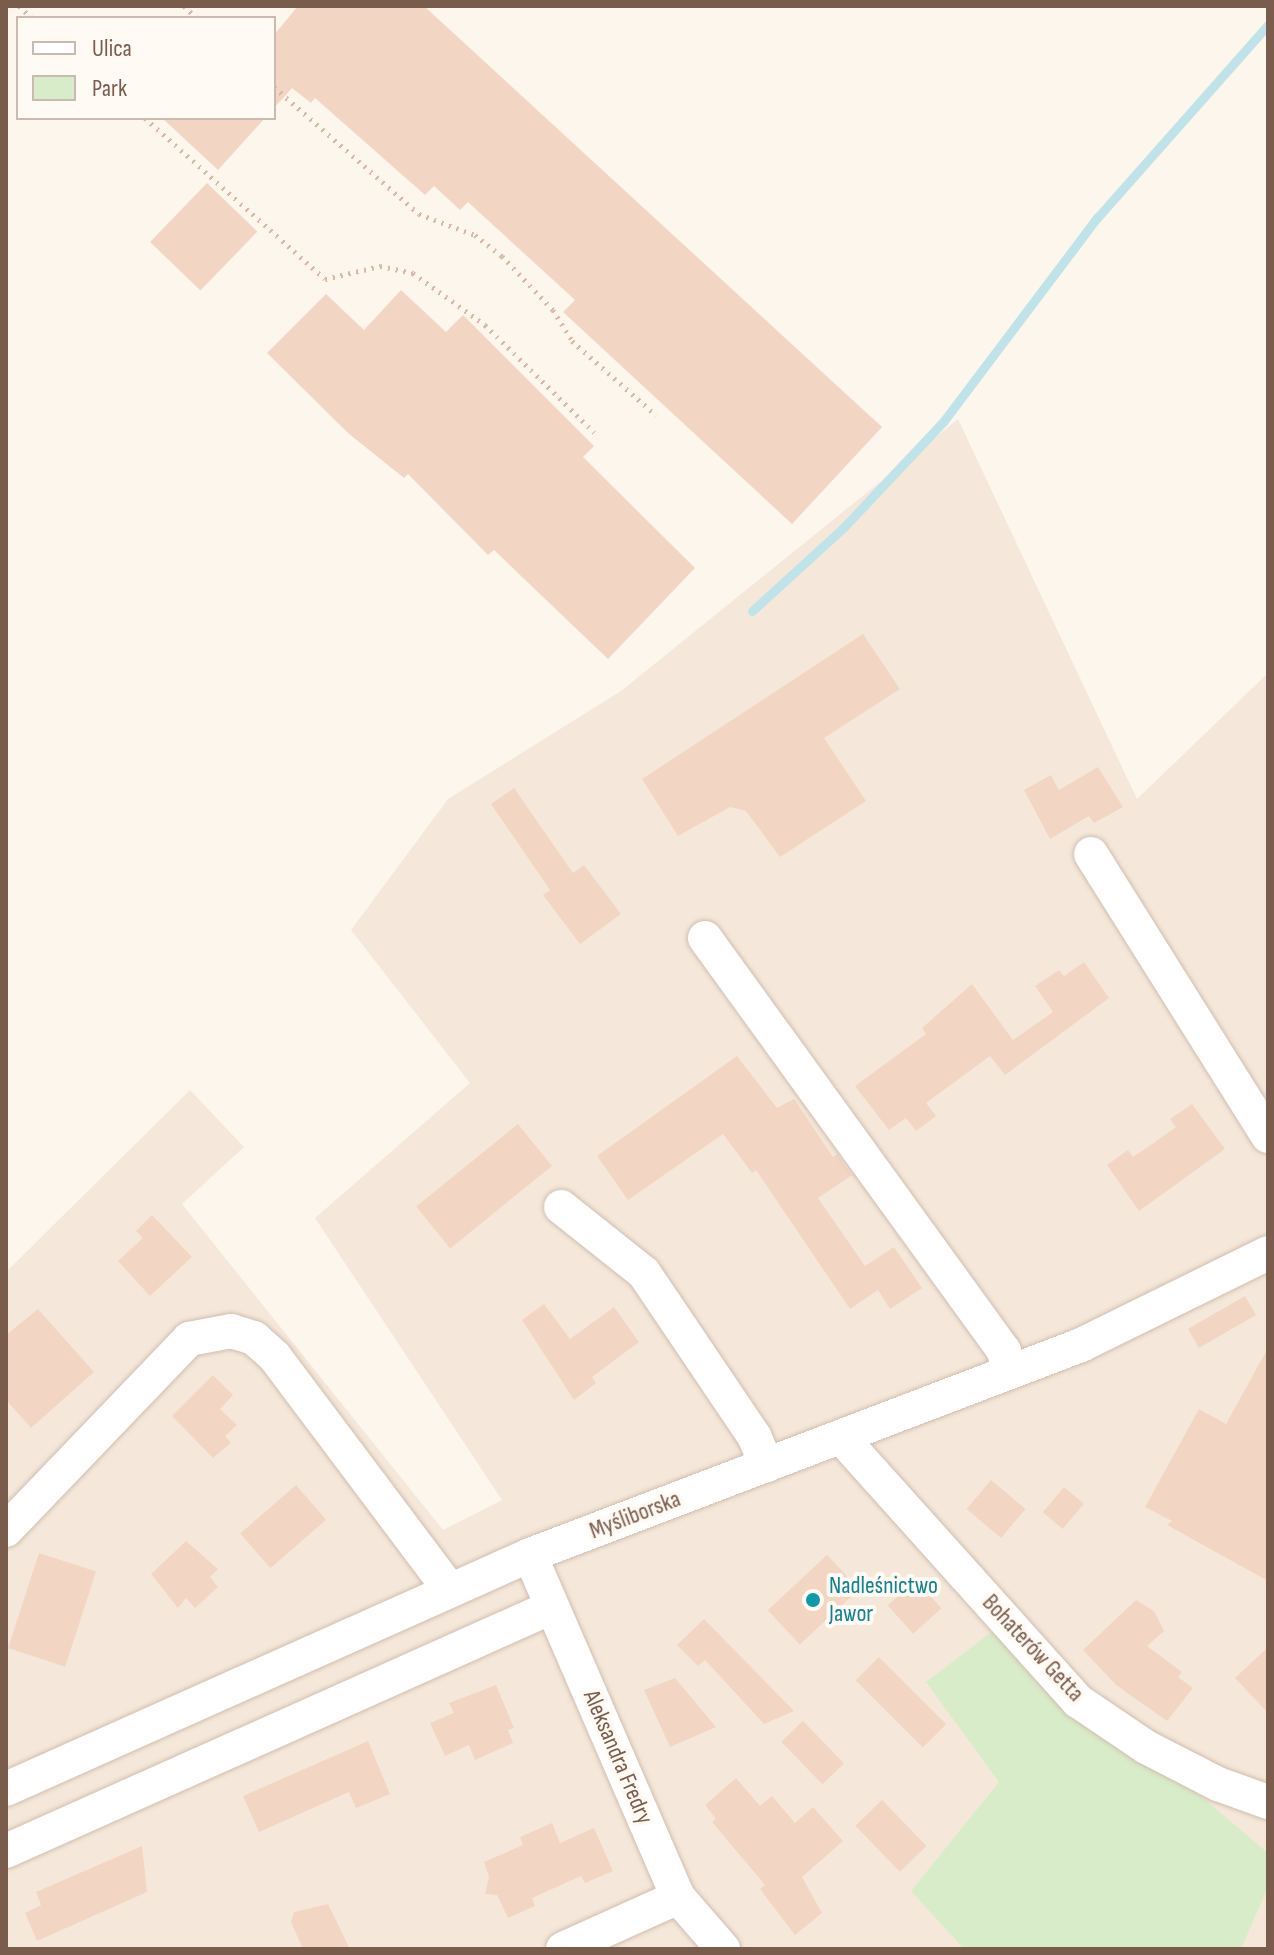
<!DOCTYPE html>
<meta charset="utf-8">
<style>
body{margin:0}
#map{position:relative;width:1274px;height:1955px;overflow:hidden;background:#fdf6ec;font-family:"Sofia Sans Condensed",sans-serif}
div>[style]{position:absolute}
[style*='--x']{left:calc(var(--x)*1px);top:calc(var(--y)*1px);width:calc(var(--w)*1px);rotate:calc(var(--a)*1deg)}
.residential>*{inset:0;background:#f5e8da}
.green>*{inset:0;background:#d8ecc9}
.stream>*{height:9px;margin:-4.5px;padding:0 4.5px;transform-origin:4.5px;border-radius:4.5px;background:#bfe3e8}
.building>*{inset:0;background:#f3d5c3;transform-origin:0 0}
.path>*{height:5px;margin-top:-2.5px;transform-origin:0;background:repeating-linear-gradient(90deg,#d9b8a5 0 2px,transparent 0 8px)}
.roads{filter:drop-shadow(0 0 2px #d1beb0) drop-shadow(0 0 2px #d1beb0)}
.minor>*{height:34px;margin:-17px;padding:0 17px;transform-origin:17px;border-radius:17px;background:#fff}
.dots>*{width:22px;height:22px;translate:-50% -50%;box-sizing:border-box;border:4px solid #fffaf3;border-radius:50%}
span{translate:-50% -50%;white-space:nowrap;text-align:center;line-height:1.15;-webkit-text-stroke:8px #fffaf3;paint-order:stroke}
.street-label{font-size:24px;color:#7a5c4d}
.culture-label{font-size:24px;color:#0d838f}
.left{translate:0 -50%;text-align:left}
.frame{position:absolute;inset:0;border:8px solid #7a5c4d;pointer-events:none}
.legend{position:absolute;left:16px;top:16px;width:260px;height:104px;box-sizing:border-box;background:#fffaf3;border:2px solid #cabbb1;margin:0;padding:10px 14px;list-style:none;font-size:24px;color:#7a5c4d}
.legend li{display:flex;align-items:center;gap:16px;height:40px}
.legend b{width:40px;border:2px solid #cabbb1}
</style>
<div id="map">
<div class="residential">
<div style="clip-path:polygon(958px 419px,1137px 799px,1268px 673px,1268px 1949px,6px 1949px,6px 1272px,190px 1090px,244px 1147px,182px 1204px,443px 1530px,502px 1500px,315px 1218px,470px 1083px,351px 930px,448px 799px,621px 691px)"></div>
</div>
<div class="green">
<div style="clip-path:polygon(1006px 1621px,1052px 1671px,1268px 1853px,1268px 1887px,1241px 1949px,964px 1949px,911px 1891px,999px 1782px,926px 1682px)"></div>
</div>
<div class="stream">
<div style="--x:752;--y:611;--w:125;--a:-42.4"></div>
<div style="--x:844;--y:527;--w:144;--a:-46.7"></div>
<div style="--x:943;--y:422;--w:256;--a:-53"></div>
<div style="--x:1097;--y:218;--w:258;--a:-48.5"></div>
</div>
<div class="building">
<div style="clip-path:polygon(298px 6px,424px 6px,882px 427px,792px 524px,563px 312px,575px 300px,468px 202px,460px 210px,434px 186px,425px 195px,315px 98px,311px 103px,292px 88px,274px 108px,274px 35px)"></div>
<div style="clip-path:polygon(162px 118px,265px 118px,218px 170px)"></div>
<div style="left:207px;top:183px;width:70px;height:82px;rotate:44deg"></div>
<div style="clip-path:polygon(401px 290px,446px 332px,463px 315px,594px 446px,583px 457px,695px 568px,608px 659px,494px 550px,488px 555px,408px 474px,404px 478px,348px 433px,267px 353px,326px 294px,364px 330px)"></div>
<div style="clip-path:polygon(863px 634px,900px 689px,824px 738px,866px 801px,780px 857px,746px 811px,730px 807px,678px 836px,642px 779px)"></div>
<div style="clip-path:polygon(1098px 767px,1123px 807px,1094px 823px,1089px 816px,1050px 839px,1024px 790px,1051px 775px,1059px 790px)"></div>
<div style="clip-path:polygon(514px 788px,573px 873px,584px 865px,621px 914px,580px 944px,543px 895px,550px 890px,491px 804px)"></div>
<div style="clip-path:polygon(1084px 962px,1109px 998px,1005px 1075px,990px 1056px,926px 1103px,936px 1116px,916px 1131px,906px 1118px,889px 1130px,855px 1086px,926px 1034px,922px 1028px,972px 984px,1013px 1040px,1053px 1012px,1035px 986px,1059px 970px,1064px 976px)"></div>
<div style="clip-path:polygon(737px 1056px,777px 1108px,794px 1099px,833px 1157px,837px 1154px,852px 1175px,818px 1198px,865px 1266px,894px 1247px,922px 1288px,890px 1309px,878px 1290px,850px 1309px,756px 1170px,752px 1173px,723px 1134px,628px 1200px,597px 1156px)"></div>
<div style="clip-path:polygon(1192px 1104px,1225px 1149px,1139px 1211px,1107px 1165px,1128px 1150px,1133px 1157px,1155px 1142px,1176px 1127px,1170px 1119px)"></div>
<div style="left:518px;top:1124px;width:54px;height:131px;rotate:51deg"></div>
<div style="clip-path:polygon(152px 1215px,192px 1257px,150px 1296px,118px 1261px,143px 1238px,136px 1231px)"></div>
<div style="left:1245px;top:1296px;width:22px;height:66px;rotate:60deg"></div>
<div style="clip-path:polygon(544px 1304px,570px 1339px,614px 1307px,639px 1342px,592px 1377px,596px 1383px,574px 1400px,522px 1320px)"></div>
<div style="clip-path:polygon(38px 1309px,94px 1372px,31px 1428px,6px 1400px,6px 1335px)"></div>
<div style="clip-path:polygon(1268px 1348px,1268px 1581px,1167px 1525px,1172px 1521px,1145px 1507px,1199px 1409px,1226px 1424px)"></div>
<div style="clip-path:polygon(213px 1375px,233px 1395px,220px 1409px,237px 1425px,225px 1436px,231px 1443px,213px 1458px,172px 1416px)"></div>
<div style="left:991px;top:1480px;width:45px;height:38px;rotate:40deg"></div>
<div style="left:296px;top:1485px;width:46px;height:74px;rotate:49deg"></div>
<div style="left:1064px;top:1487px;width:26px;height:33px;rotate:40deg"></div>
<div style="clip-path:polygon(186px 1541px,218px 1569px,210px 1577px,218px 1587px,195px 1608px,186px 1598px,178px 1608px,151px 1574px)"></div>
<div style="left:39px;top:1553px;width:60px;height:100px;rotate:18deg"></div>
<div style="left:827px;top:1555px;width:47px;height:81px;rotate:47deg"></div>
<div style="left:916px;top:1580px;width:38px;height:38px;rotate:48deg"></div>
<div style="clip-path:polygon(1136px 1600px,1154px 1611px,1164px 1631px,1147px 1646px,1182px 1672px,1178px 1677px,1193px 1688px,1167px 1721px,1116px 1685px,1083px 1650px)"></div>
<div style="clip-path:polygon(704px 1619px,794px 1711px,764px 1724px,705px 1660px,698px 1666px,677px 1645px)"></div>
<div style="clip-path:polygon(1268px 1647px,1268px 1713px,1235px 1678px)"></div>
<div style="left:879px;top:1657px;width:95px;height:33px;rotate:45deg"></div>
<div style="clip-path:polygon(675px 1678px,716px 1727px,670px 1747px,644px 1690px)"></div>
<div style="clip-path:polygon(496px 1685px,514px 1728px,508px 1730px,513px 1743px,475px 1760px,469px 1745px,445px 1756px,430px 1723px,454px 1713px,449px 1703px)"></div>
<div style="left:803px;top:1721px;width:59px;height:30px;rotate:46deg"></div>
<div style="clip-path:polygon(368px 1741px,390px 1794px,356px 1808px,349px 1792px,259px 1832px,243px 1796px)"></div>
<div style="clip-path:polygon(736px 1778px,760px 1806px,772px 1796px,795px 1823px,813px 1807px,843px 1841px,802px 1877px,822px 1913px,795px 1935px,760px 1889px,765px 1885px,712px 1822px,716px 1819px,705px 1805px)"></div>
<div style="left:882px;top:1800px;width:64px;height:37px;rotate:46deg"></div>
<div style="clip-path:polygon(552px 1823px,560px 1843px,594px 1828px,613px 1871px,585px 1883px,581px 1876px,532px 1898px,535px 1906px,508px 1918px,497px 1895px,485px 1894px,489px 1877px,484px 1862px,523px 1845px,520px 1837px)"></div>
<div style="clip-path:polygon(142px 1846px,147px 1892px,37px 1941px,25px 1913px,41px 1905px,36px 1892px)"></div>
<div style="clip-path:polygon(328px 1904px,350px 1949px,303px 1949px,291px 1922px,294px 1912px)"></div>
</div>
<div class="path">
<div style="--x:19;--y:6;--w:18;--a:43"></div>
<div style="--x:184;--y:6;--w:18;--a:43"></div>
<div style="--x:274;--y:87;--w:193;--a:41.2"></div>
<div style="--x:419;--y:214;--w:60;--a:20.6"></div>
<div style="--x:475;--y:235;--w:34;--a:38"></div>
<div style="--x:502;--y:256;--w:74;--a:46.6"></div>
<div style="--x:553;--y:310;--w:36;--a:58"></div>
<div style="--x:572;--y:341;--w:112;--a:41.4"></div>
<div style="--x:145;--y:118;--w:241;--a:41.8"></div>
<div style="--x:325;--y:279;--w:57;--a:-13.3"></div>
<div style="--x:380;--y:266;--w:34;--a:12"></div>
<div style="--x:413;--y:273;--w:89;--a:35.8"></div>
<div style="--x:485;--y:325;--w:153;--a:44.5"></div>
</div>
<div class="roads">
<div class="minor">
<div style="--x:1091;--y:854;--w:333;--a:57.9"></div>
<div style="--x:705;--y:938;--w:510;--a:54.1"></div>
<div style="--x:1004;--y:1351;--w:22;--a:77"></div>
<div style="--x:561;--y:1207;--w:106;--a:38.5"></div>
<div style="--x:644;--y:1273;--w:197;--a:56"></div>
<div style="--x:754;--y:1436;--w:32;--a:66"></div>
<div style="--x:841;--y:1437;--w:355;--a:48.1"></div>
<div style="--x:1078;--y:1701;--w:82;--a:34.1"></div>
<div style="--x:1146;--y:1747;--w:81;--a:27.2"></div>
<div style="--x:1218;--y:1784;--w:53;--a:19.8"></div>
<div style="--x:6;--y:1530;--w:265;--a:-46.2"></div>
<div style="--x:189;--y:1339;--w:43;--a:-10.8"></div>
<div style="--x:231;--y:1331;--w:24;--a:17"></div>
<div style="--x:254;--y:1338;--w:28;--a:42"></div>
<div style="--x:275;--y:1357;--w:291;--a:53.1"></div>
<div style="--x:530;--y:1555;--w:373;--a:66.6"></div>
<div style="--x:678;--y:1897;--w:69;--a:49.1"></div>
<div style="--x:6;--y:1789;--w:574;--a:-24.06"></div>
<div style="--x:530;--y:1555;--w:590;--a:-20.86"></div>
<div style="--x:1081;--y:1345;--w:208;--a:-26.2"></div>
<div style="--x:6;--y:1851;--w:598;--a:-24.08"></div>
<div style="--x:563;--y:1949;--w:126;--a:-24.3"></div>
</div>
</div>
<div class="dots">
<div style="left:813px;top:1600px;background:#0f9aa8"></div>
</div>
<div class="street-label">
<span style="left:635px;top:1515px;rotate:-21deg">Myśliborska</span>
<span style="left:1033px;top:1648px;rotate:47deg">Bohaterów Getta</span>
<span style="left:618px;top:1757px;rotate:67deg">Aleksandra Fredry</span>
</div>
<div class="culture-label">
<span class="left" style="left:829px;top:1600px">Nadleśnictwo<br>Jawor</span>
</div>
<div class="frame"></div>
<ul class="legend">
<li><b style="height:10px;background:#fff"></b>Ulica</li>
<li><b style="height:22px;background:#d8ecc9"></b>Park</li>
</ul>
</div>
